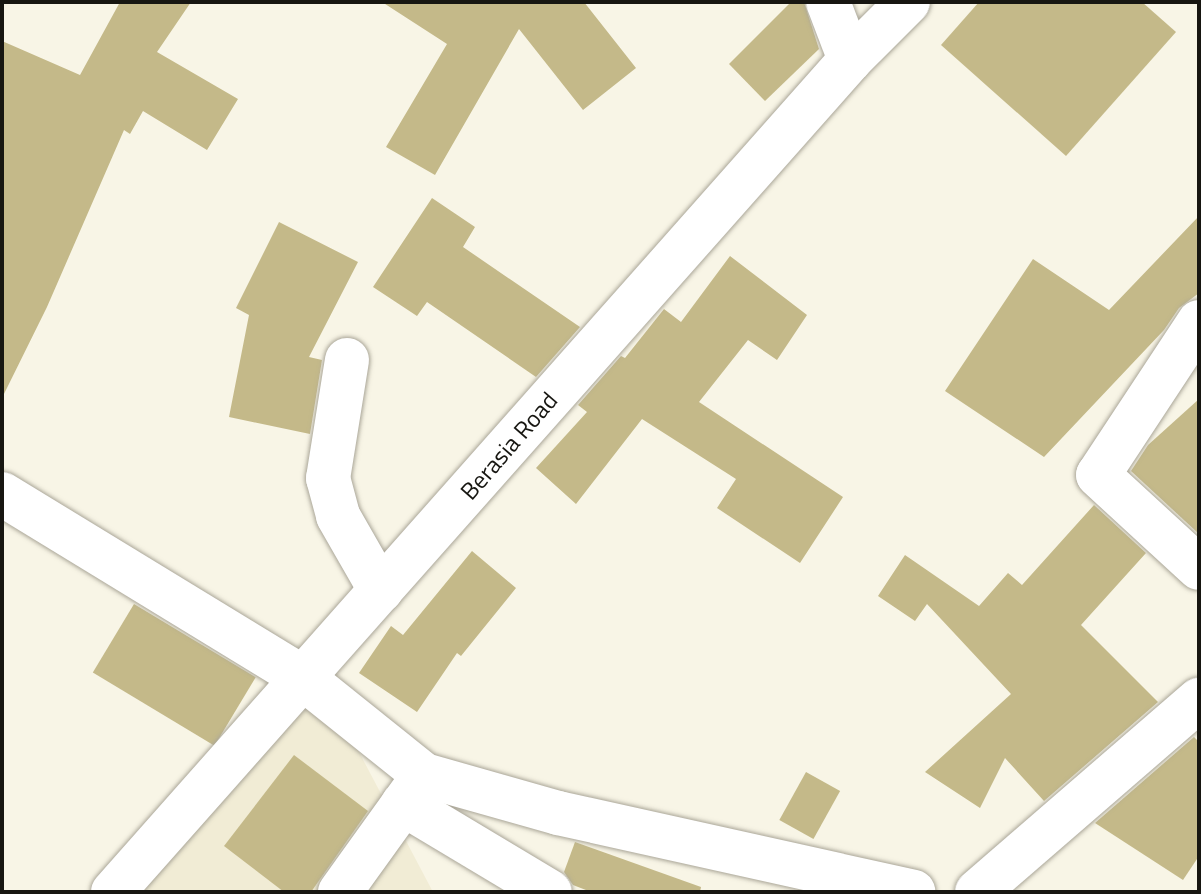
<!DOCTYPE html>
<style>
body{margin:0}
#map{position:relative;width:1201px;height:894px;overflow:hidden;background:#f8f5e6;font-family:"Titillium Web",sans-serif}
div>[style]{position:absolute}
[style*='--x']{left:calc(var(--x)*1px);top:calc(var(--y)*1px);width:calc(var(--w)*1px);rotate:calc(var(--a)*1deg)}
.built>*{inset:0;background:#f1ecd5}
.building>*{inset:0;background:#c4b989;transform-origin:0 0}
.roads{filter:drop-shadow(0 0 2px #aaa698) drop-shadow(0 0 2px #aaa698)}
.street>*{height:44px;margin:-22px;padding:0 22px;transform-origin:22px;border-radius:22px;background:#fff}
.secondary>*{height:44px;margin:-22px;padding:0 22px;transform-origin:22px;border-radius:22px;background:#fff}
span{translate:-50% -50%;white-space:nowrap;text-align:center;line-height:1.15;-webkit-text-stroke:6px #fff;paint-order:stroke}
.street-label{font-size:24px;color:#171611}
.frame{position:absolute;inset:0;border:4px solid #171611;pointer-events:none}
</style>
<div id="map">
<div class="built">
<div style="clip-path:polygon(314px 667px,433px 892px,113px 892px)"></div>
</div>
<div class="building">
<div style="clip-path:polygon(120px 2px,191px 2px,157px 52px,238px 99px,207px 150px,143px 111px,130px 134px,124px 130px,47px 307px,2px 398px,2px 41px,80px 75px)"></div>
<div style="clip-path:polygon(382px 2px,584px 2px,636px 68px,583px 110px,519px 29px,435px 175px,386px 147px,447px 44px)"></div>
<div style="clip-path:polygon(791px 2px,804px 2px,819px 49px,765px 101px,729px 64px)"></div>
<div style="clip-path:polygon(979px 2px,1142px 2px,1176px 32px,1066px 156px,941px 45px)"></div>
<div style="clip-path:polygon(432px 198px,475px 227px,463px 247px,580px 327px,536px 377px,427px 302px,417px 316px,373px 287px)"></div>
<div style="clip-path:polygon(1199px 216px,1199px 293px,1179px 308px,1164px 330px,1044px 457px,945px 391px,1033px 259px,1109px 310px)"></div>
<div style="clip-path:polygon(279px 222px,358px 262px,309px 357px,322px 360px,310px 434px,229px 417px,249px 315px,236px 308px)"></div>
<div style="clip-path:polygon(730px 256px,807px 315px,777px 360px,748px 340px,699px 402px,843px 497px,800px 563px,717px 508px,736px 479px,642px 419px,576px 504px,536px 468px,587px 412px,578px 405px,621px 356px,625px 358px,664px 309px,681px 322px)"></div>
<div style="clip-path:polygon(1199px 399px,1199px 534px,1131px 471px,1148px 445px)"></div>
<div style="clip-path:polygon(1094px 505px,1146px 553px,1081px 625px,1158px 702px,1044px 801px,1005px 758px,980px 808px,925px 772px,1011px 694px,927px 604px,915px 621px,878px 596px,905px 555px,979px 606px,1008px 573px,1022px 585px)"></div>
<div style="clip-path:polygon(472px 551px,516px 588px,461px 656px,457px 653px,417px 712px,359px 673px,391px 626px,403px 635px)"></div>
<div style="left:134px;top:604px;width:142px;height:80px;rotate:31deg"></div>
<div style="clip-path:polygon(1194px 737px,1199px 742px,1199px 856px,1183px 880px,1095px 823px)"></div>
<div style="clip-path:polygon(294px 755px,368px 811px,311px 892px,284px 892px,224px 846px)"></div>
<div style="left:806px;top:772px;width:39px;height:55px;rotate:29deg"></div>
<div style="clip-path:polygon(575px 842px,701px 887px,700px 892px,591px 892px,573px 885px,564px 872px)"></div>
</div>
<div class="roads">
<div class="street">
<div style="--x:1199;--y:322;--w:183;--a:123.4"></div>
<div style="--x:1098;--y:475;--w:137;--a:42.6"></div>
<div style="--x:347;--y:360;--w:120;--a:99.1"></div>
<div style="--x:328;--y:478;--w:39;--a:75"></div>
<div style="--x:338;--y:516;--w:86;--a:60.2"></div>
<div style="--x:403;--y:804;--w:171;--a:30.9"></div>
<div style="--x:977;--y:892;--w:294;--a:-40.9"></div>
</div>
<div class="secondary">
<div style="--x:828;--y:2;--w:62;--a:69.2"></div>
<div style="--x:2;--y:494;--w:353;--a:31.4"></div>
<div style="--x:303;--y:678;--w:155;--a:38.7"></div>
<div style="--x:424;--y:775;--w:139;--a:15.8"></div>
<div style="--x:558;--y:813;--w:364;--a:12.5"></div>
<div style="--x:113;--y:892;--w:1111;--a:-48.46"></div>
<div style="--x:850;--y:60;--w:82;--a:-45"></div>
<div style="--x:340;--y:892;--w:144;--a:-54.3"></div>
</div>
</div>
<div class="street-label">
<span style="left:509px;top:446px;rotate:-49deg">Berasia Road</span>
</div>
<div class="frame"></div>
</div>
